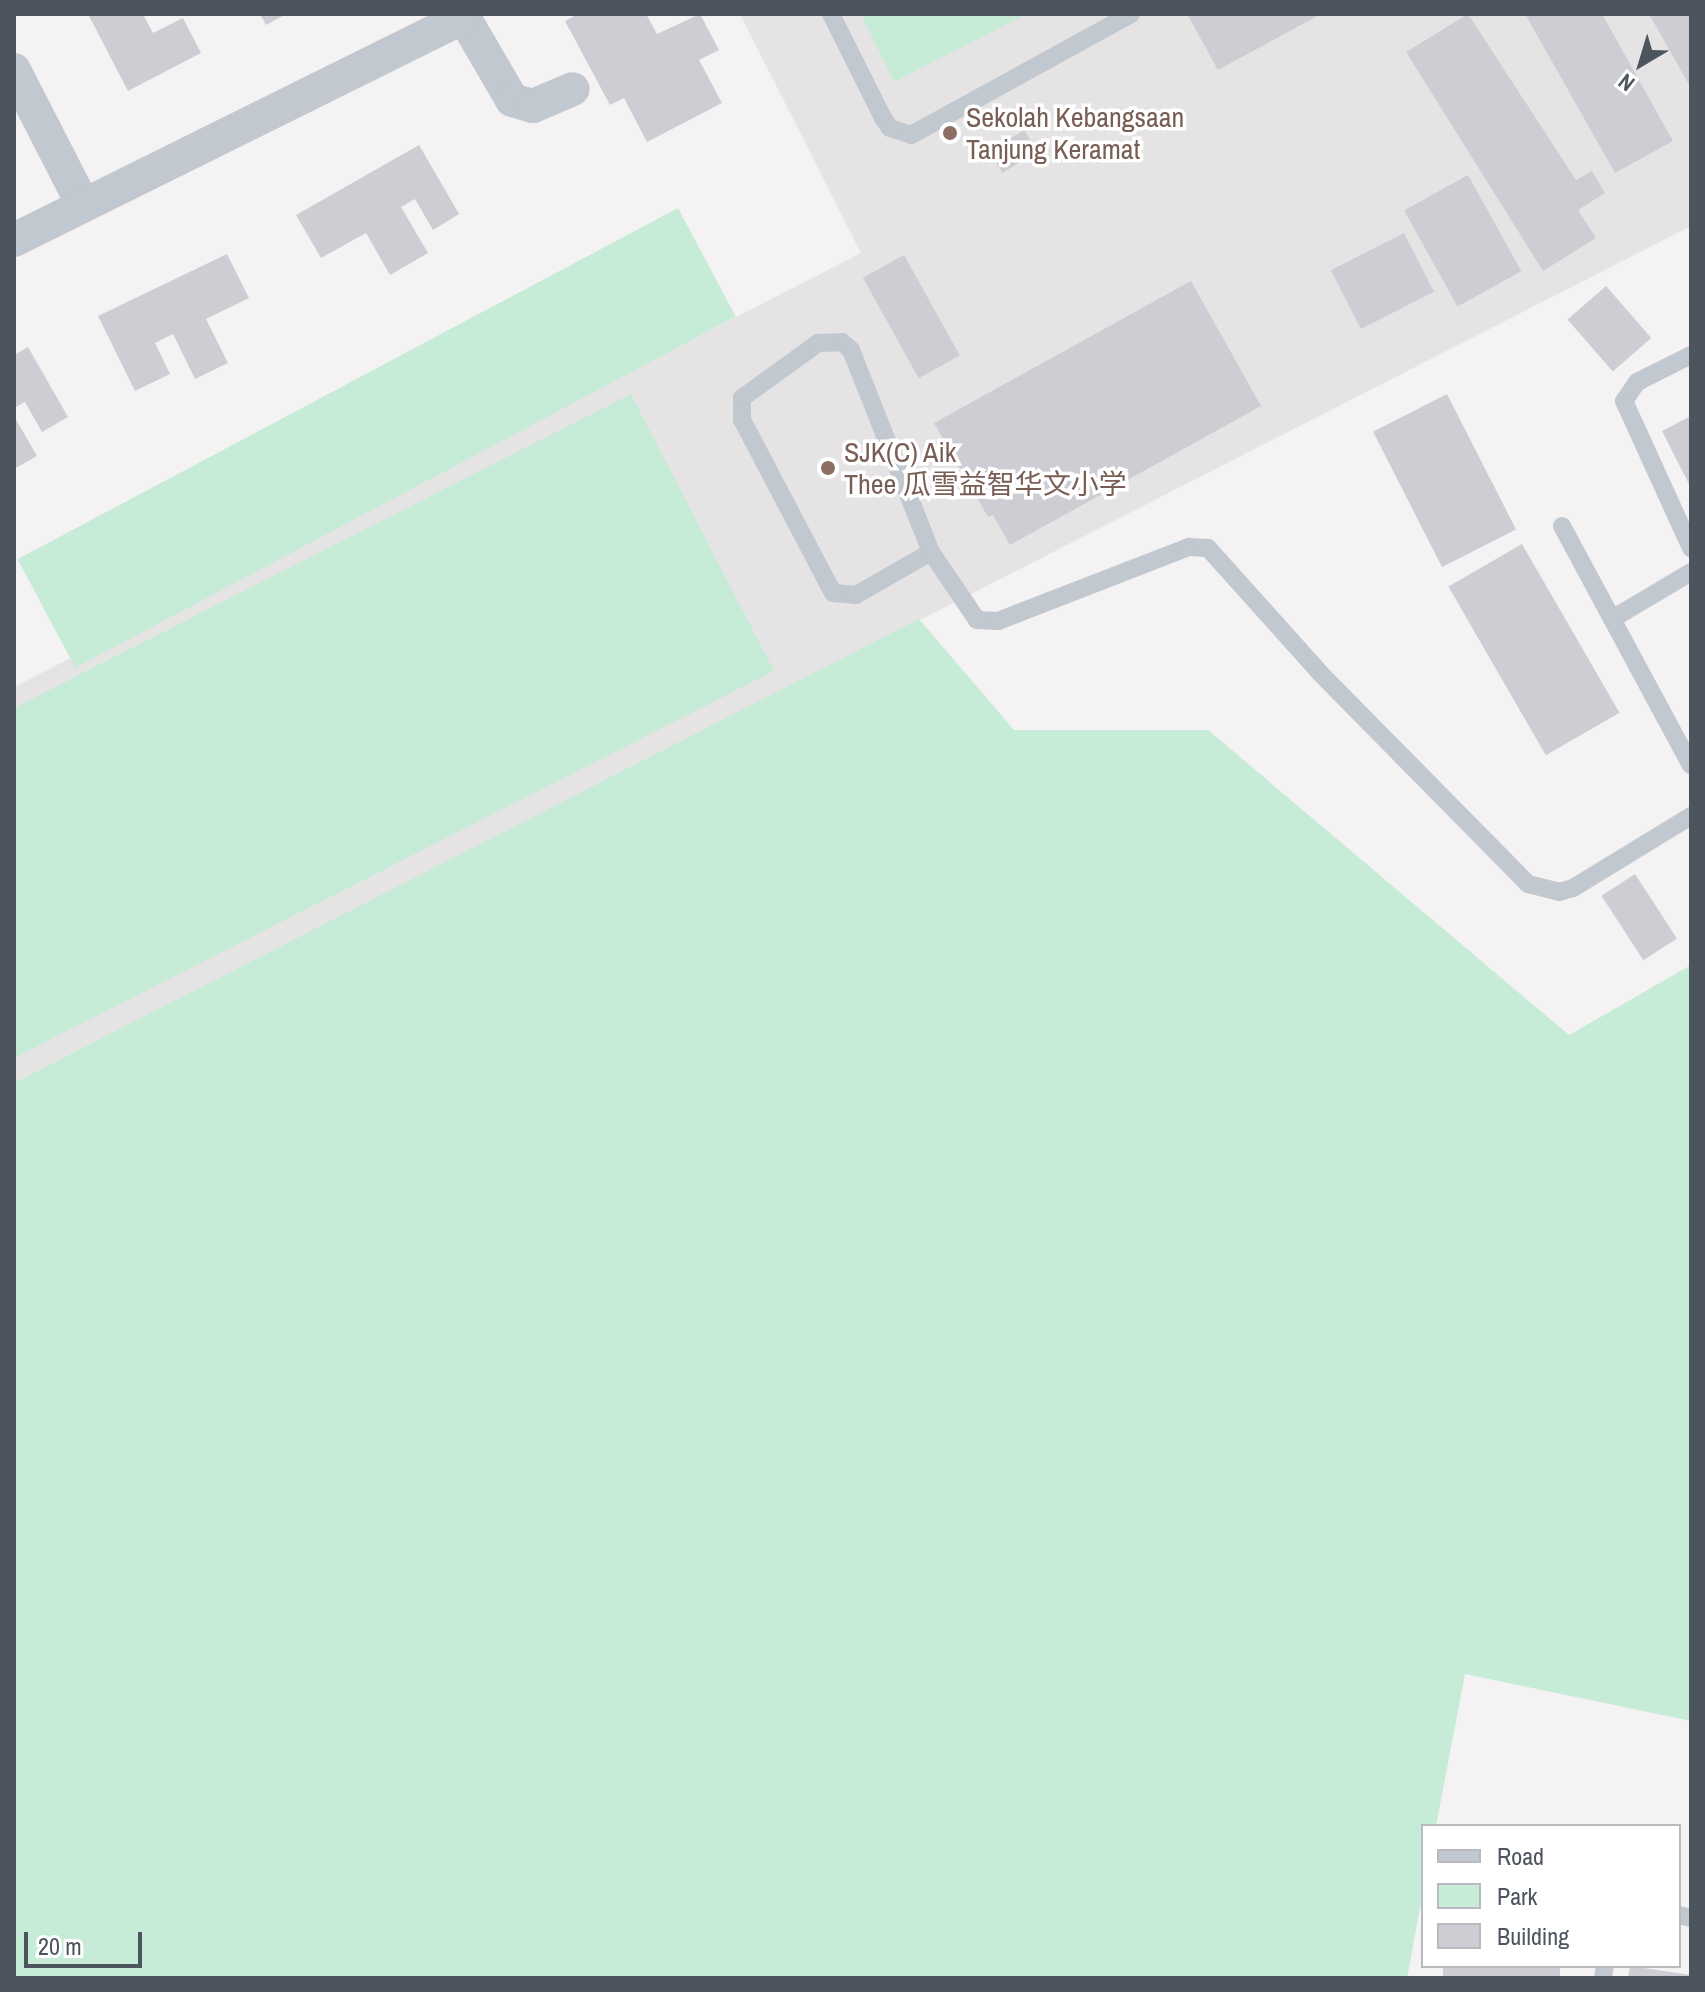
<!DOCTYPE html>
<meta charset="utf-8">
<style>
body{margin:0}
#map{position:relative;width:1705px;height:1992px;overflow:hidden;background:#f4f2f2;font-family:"Archivo Narrow","Noto Sans SC",sans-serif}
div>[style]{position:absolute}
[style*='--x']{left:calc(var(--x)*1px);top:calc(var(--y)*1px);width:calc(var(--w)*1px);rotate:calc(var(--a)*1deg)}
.education>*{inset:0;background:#e5e3e3}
.green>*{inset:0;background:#c6ecd7;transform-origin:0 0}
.building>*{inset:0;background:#cdced4;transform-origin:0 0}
.service>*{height:18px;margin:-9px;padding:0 9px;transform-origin:9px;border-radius:9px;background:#c2c8cf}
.minor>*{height:34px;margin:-17px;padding:0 17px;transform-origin:17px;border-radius:17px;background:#c2c8cf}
.dots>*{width:22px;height:22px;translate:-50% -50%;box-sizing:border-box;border:4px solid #fff;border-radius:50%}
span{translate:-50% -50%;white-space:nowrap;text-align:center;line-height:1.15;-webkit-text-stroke:7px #fff;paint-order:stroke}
.education-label{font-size:28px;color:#785e54}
.left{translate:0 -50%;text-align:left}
.frame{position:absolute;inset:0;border:16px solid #4c545e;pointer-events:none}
.legend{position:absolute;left:1421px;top:1824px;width:260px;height:144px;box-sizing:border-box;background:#fff;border:2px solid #b7bbbf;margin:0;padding:10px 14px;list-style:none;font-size:24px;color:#4c545e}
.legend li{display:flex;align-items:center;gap:16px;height:40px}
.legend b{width:40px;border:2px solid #b7bbbf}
.north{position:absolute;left:1601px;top:24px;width:80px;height:80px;-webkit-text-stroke:6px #fff;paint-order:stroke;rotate:218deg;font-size:22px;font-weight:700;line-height:32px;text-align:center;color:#4c545e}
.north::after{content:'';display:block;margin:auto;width:28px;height:36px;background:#4c545e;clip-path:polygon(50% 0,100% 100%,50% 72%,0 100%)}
.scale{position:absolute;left:24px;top:1932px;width:118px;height:36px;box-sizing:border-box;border:4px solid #4c545e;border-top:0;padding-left:10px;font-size:24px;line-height:28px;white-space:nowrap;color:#4c545e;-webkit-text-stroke:6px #fff;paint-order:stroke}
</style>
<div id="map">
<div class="education">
<div style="clip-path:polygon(740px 14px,1691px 14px,1691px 226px,14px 1083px,14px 687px,861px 253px)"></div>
</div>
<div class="green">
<div style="clip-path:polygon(861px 14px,1027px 14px,894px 82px)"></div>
<div style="left:678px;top:208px;width:123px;height:748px;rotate:62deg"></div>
<div style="clip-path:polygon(631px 394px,774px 671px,14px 1058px,14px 708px)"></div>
<div style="clip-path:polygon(919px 619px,1014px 730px,1208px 730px,1569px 1035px,1691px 965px,1691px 1721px,1465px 1674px,1436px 1826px,1423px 1826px,1423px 1892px,1407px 1978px,14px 1978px,14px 1083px)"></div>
</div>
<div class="building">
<div style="clip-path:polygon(88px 14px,143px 14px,153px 33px,183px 18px,201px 53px,128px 91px)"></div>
<div style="clip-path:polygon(260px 14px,286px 14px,266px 25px)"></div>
<div style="clip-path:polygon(578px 14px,646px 14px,657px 34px,700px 14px,719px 50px,699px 60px,722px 103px,647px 142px,624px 98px,610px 105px,565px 21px)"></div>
<div style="clip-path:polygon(1187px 14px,1321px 14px,1218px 70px)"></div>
<div style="clip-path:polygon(1468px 14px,1576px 180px,1592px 171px,1605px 193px,1578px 210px,1596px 238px,1543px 271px,1406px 52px)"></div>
<div style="clip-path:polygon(1525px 14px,1602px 14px,1673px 141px,1615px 173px)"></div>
<div style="clip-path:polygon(1649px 14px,1691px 14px,1691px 88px)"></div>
<div style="left:1024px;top:130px;width:25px;height:41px;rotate:58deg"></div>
<div style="clip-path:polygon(419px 145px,459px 214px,433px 230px,415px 199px,401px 207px,428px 253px,390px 275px,366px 233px,321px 258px,296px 215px)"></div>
<div style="left:1468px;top:175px;width:110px;height:73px;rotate:61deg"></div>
<div style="left:1404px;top:233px;width:66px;height:82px;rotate:63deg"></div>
<div style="clip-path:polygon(227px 254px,249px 298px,206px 319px,228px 363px,195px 379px,173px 334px,155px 343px,170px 374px,135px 391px,98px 316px)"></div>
<div style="left:904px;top:255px;width:115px;height:47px;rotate:61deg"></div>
<div style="clip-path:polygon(1191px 281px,1261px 406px,1010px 545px,993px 515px,988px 517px,934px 423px)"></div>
<div style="left:1606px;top:286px;width:69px;height:51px;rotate:49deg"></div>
<div style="clip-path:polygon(28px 347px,68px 417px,42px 432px,25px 402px,14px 408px,14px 355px)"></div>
<div style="left:1447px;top:394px;width:152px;height:83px;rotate:63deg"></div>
<div style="clip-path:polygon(14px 416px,37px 456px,14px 469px)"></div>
<div style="clip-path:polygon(1691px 416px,1691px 488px,1662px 431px)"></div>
<div style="left:1522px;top:544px;width:195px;height:85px;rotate:60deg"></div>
<div style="left:1635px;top:874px;width:77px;height:40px;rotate:57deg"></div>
<div style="left:1443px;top:1966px;width:117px;height:12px"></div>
<div style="clip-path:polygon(1630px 1966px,1691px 1975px,1691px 1978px,1628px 1978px)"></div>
</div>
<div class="service">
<div style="--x:831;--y:14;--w:116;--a:63.4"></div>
<div style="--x:883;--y:118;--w:12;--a:55"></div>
<div style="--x:890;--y:128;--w:22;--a:18"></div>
<div style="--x:911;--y:135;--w:251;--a:-28.8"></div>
<div style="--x:1691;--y:355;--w:60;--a:153.4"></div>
<div style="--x:1637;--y:382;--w:23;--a:124"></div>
<div style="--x:1624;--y:401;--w:162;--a:65.5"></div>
<div style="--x:1562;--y:526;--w:272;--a:61.7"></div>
<div style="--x:931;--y:552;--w:86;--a:150.2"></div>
<div style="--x:856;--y:595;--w:23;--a:-175"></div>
<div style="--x:833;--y:593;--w:195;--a:-117.7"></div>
<div style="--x:742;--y:420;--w:22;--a:-90"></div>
<div style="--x:742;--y:398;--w:94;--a:-35.9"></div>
<div style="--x:818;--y:343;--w:24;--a:-2"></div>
<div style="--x:842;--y:342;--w:12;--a:42"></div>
<div style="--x:851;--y:350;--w:217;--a:68.4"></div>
<div style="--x:931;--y:552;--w:82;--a:55.9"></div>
<div style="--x:977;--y:620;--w:21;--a:3"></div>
<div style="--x:998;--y:621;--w:205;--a:-21.2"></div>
<div style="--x:1189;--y:547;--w:19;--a:3"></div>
<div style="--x:1208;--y:548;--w:168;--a:48.1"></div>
<div style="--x:1320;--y:673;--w:296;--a:45.4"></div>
<div style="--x:1528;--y:884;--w:32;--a:14"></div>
<div style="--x:1559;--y:892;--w:15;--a:-16"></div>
<div style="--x:1573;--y:888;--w:138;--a:-31.4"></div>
<div style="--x:1612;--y:619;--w:92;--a:-30.7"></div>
<div style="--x:1679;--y:1915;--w:12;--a:14"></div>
<div style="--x:1603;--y:1978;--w:12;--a:-81"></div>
</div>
<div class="minor">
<div style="--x:462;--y:14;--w:99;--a:59.8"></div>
<div style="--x:512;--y:100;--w:22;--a:16"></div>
<div style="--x:533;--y:106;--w:43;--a:-23"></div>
<div style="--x:14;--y:70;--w:152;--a:62.9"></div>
<div style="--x:14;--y:240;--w:502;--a:-26.36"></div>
</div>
<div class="dots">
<div style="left:950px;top:133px;background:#8d6e63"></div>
<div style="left:828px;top:468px;background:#8d6e63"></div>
</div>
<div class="education-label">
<span class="left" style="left:966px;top:133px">Sekolah Kebangsaan<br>Tanjung Keramat</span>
<span class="left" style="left:844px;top:468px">SJK(C) Aik<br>Thee 瓜雪益智华文小学</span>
</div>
<div class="frame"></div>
<ul class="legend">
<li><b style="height:10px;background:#c2c8cf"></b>Road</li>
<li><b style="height:22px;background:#c6ecd7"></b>Park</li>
<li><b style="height:22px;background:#cdced4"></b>Building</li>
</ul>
<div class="north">N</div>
<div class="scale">20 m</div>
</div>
